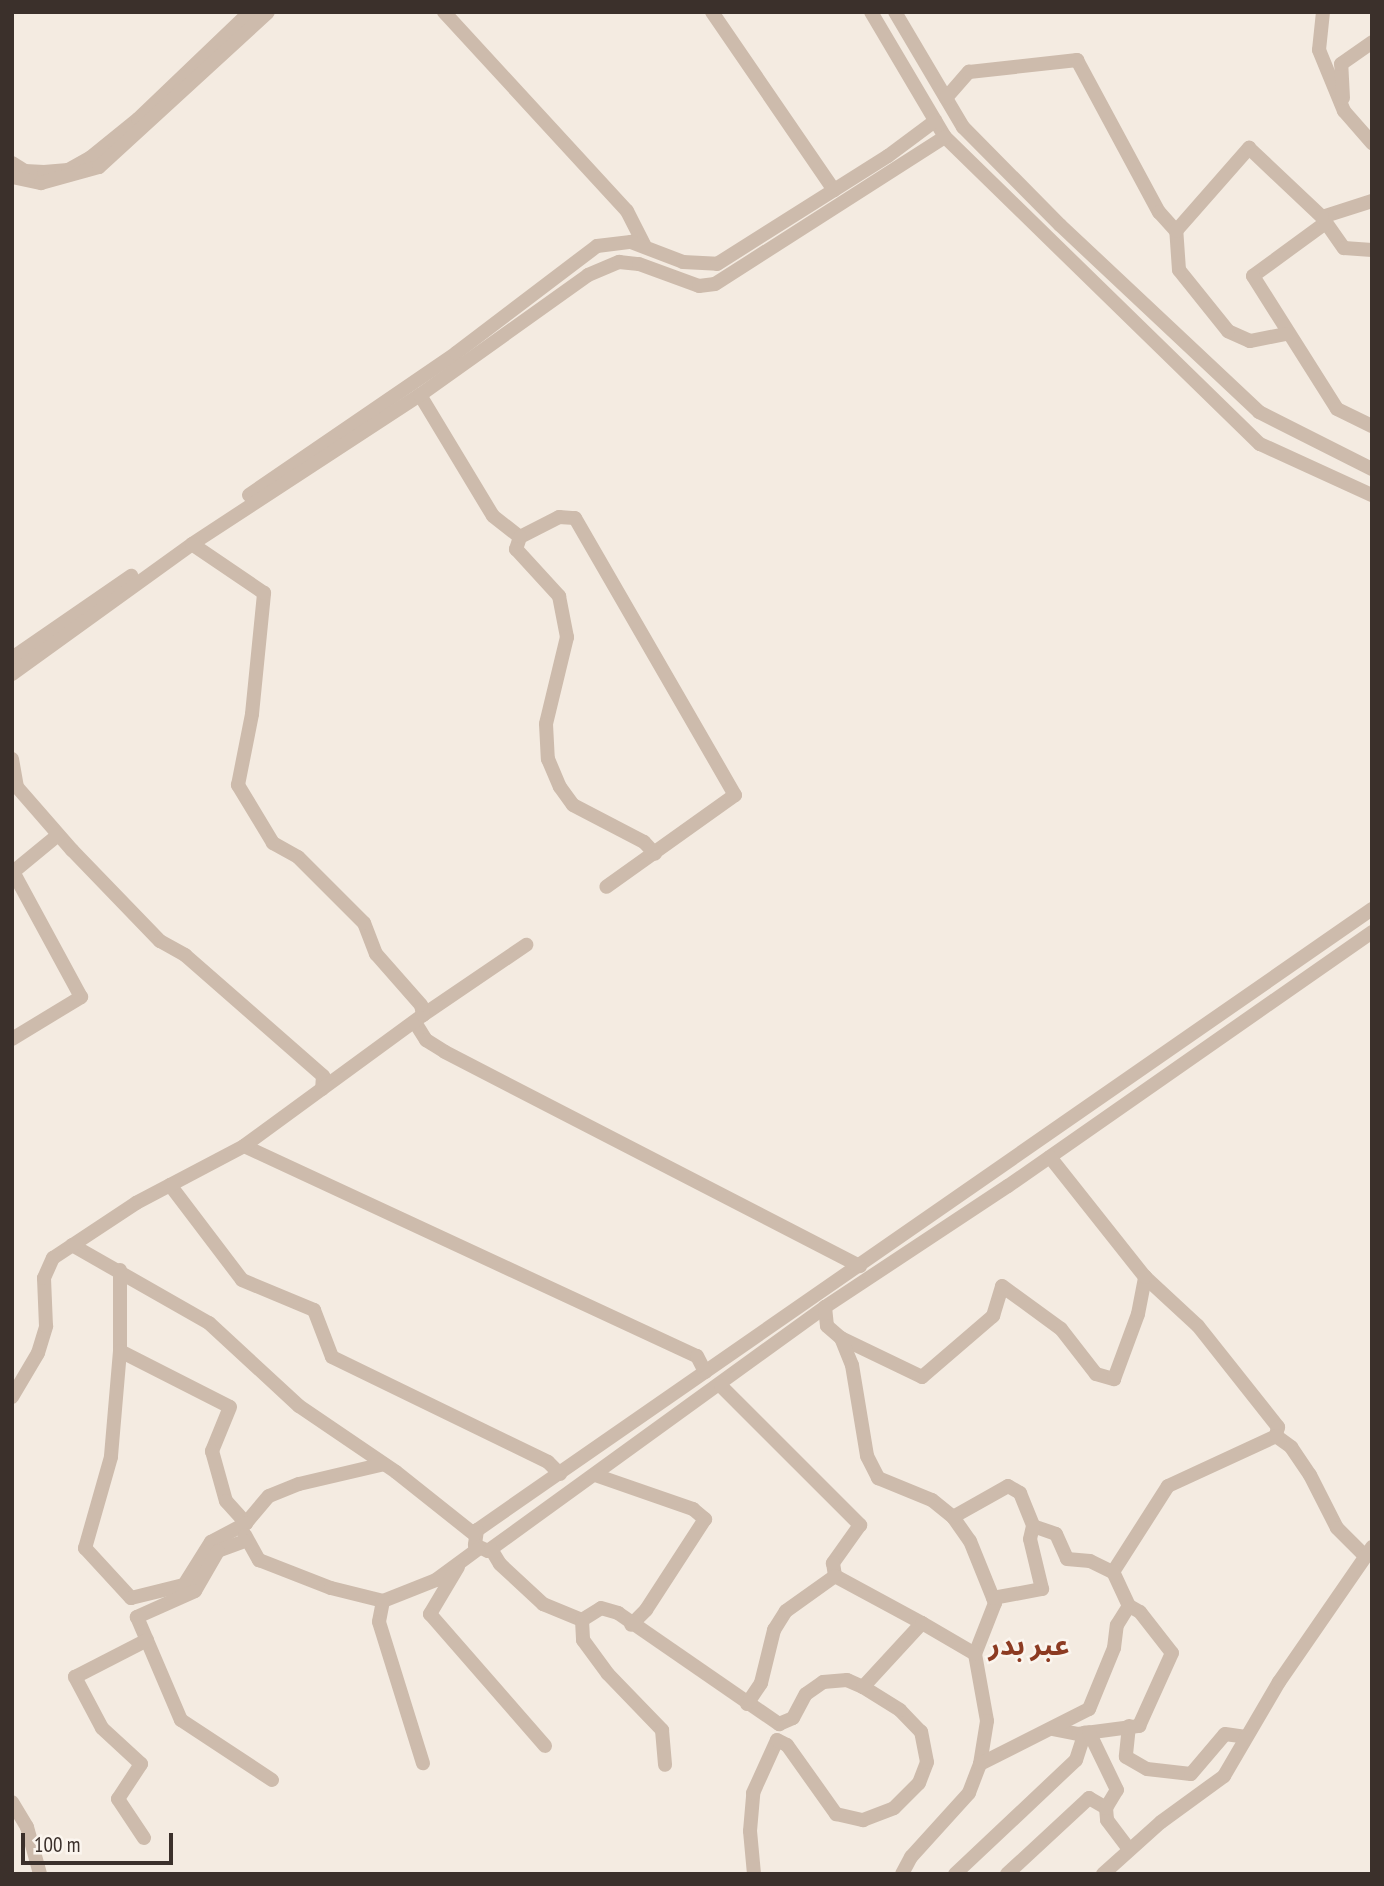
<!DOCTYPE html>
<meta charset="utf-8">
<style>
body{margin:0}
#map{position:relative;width:1384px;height:1886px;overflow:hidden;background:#f4ebe1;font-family:"PT Sans Narrow","Noto Sans Arabic",sans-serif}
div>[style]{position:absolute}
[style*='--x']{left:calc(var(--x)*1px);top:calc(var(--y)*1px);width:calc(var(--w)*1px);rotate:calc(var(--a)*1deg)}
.minor>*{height:14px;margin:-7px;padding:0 7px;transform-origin:7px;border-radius:7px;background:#cdbbac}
span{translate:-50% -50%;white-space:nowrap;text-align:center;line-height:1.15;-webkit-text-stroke:5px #fbf5ee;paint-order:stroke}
.quarter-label{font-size:28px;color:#8c3b22;font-weight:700}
.frame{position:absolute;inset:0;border:14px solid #3b302b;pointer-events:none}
.scale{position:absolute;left:21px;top:1833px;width:152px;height:32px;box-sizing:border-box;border:4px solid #3b302b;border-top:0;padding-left:9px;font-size:21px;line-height:24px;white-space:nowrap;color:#3b302b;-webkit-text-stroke:5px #fbf5ee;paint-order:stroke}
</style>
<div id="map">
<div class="minor">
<div style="--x:444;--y:12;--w:270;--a:47.4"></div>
<div style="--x:627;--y:211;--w:38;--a:63"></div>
<div style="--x:712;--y:12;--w:216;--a:55.6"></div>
<div style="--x:871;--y:12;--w:145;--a:59.4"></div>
<div style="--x:945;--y:137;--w:440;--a:44.3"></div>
<div style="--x:1260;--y:444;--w:123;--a:24.5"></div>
<div style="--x:895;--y:12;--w:134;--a:59.4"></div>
<div style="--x:963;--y:127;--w:138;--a:45.3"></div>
<div style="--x:1060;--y:225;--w:273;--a:43.2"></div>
<div style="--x:1259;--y:412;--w:127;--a:26.8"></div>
<div style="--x:1323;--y:12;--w:38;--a:96"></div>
<div style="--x:1319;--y:50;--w:66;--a:67.7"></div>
<div style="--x:1344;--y:111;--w:43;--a:48.8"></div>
<div style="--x:946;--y:98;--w:35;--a:-49"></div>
<div style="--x:969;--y:72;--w:109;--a:-6.3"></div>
<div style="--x:1077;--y:60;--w:173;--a:61.7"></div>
<div style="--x:1159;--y:212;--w:25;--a:48"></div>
<div style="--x:1343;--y:98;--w:34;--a:-93"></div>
<div style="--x:1341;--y:64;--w:38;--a:-35"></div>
<div style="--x:12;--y:163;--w:15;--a:32"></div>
<div style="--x:25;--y:171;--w:19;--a:3"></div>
<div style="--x:44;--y:172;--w:24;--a:-5"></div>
<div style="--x:68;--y:170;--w:25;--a:-29"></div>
<div style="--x:90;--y:158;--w:62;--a:-39.1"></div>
<div style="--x:138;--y:119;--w:155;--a:-43.7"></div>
<div style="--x:12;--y:177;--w:30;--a:12"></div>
<div style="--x:41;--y:183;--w:60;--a:-15.4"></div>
<div style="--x:99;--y:167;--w:229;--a:-42.5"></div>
<div style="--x:1372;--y:201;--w:52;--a:162.3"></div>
<div style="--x:1322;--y:217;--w:38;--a:55"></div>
<div style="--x:1344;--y:248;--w:28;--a:4"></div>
<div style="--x:1324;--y:224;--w:88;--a:143.8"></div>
<div style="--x:1253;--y:276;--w:157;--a:57.7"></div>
<div style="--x:1337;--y:409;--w:39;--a:26"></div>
<div style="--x:1286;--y:334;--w:37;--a:169"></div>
<div style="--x:1250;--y:341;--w:24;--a:-156"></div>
<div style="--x:1228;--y:331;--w:78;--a:-128.8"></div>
<div style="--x:1179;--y:270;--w:39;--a:-94"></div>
<div style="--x:1176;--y:231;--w:111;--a:-48.7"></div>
<div style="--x:1249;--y:148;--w:100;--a:43.4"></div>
<div style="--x:420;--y:395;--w:141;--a:58.9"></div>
<div style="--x:493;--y:516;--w:34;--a:38"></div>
<div style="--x:520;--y:537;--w:44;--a:-27.1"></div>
<div style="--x:559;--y:517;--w:16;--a:4"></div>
<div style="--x:575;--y:518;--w:320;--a:60"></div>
<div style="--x:735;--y:795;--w:158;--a:144.5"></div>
<div style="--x:249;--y:495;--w:251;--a:-34.4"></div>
<div style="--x:456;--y:353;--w:177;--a:-37.2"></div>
<div style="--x:597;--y:246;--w:34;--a:-7"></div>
<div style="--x:631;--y:242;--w:56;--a:21"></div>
<div style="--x:683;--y:262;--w:34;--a:3"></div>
<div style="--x:717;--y:264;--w:202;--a:-32.3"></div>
<div style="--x:888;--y:156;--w:59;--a:-36.7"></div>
<div style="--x:520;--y:537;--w:13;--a:108"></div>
<div style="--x:516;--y:549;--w:64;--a:47.5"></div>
<div style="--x:559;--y:596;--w:42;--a:79"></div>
<div style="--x:567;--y:637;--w:89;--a:103.6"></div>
<div style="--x:546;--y:724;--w:35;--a:87"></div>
<div style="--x:548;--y:759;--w:30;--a:67"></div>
<div style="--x:560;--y:787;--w:22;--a:54"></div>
<div style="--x:573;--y:805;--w:80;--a:27.5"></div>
<div style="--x:644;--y:842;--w:16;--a:47"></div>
<div style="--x:12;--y:658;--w:145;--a:-34.6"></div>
<div style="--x:12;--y:674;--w:222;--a:-35.8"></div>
<div style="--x:192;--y:544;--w:272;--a:-33.2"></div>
<div style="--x:420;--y:395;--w:206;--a:-35.5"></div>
<div style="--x:588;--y:275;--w:34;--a:-23"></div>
<div style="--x:619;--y:262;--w:20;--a:6"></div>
<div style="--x:639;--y:264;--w:64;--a:20.1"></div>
<div style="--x:699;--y:286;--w:16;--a:-7"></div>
<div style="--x:715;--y:284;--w:273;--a:-32.6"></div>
<div style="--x:12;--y:759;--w:28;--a:80"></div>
<div style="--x:17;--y:787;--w:84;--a:48.9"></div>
<div style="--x:72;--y:850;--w:127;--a:46"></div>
<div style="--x:160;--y:941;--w:29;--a:29"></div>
<div style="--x:185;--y:955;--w:184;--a:41.2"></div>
<div style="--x:323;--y:1076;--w:13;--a:94"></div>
<div style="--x:1372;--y:909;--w:1089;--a:145.24"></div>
<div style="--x:477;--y:1530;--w:15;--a:98"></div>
<div style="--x:475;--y:1545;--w:14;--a:25"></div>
<div style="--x:488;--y:1551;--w:416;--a:-35.9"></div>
<div style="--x:825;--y:1307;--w:219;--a:-33.5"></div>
<div style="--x:1008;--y:1186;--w:444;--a:-34.9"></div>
<div style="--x:423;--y:1015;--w:125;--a:-34.2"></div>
<div style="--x:416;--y:1024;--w:19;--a:58"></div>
<div style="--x:426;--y:1040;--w:22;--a:32"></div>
<div style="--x:445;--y:1052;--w:467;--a:27.3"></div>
<div style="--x:12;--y:1039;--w:81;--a:-31.3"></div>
<div style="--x:81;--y:997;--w:142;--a:-118.5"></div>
<div style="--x:13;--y:872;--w:58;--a:-39.4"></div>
<div style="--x:244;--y:1146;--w:499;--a:24.9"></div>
<div style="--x:697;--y:1356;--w:18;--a:63"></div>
<div style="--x:170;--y:1185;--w:119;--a:52.8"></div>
<div style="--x:242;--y:1280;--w:78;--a:22.6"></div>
<div style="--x:314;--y:1310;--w:50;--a:69"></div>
<div style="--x:332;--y:1357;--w:240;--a:25.9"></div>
<div style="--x:548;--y:1462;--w:17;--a:45"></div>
<div style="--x:72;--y:1245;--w:158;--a:29.7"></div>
<div style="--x:209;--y:1323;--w:122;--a:42.7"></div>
<div style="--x:299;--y:1406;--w:117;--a:34.2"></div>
<div style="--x:396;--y:1472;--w:100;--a:38.5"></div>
<div style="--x:120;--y:1270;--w:81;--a:90"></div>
<div style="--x:120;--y:1351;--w:123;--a:27"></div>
<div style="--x:230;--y:1407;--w:48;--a:112.2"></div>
<div style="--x:212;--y:1451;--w:52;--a:74.4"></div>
<div style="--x:226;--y:1501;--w:30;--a:48"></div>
<div style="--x:246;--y:1523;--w:35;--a:-50"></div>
<div style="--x:269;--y:1496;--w:32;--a:-22"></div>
<div style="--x:299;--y:1484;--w:87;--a:-13.2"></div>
<div style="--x:1145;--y:1277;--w:72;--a:42.8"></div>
<div style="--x:1198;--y:1326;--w:129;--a:51.6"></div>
<div style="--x:1278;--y:1427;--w:9;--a:103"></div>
<div style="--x:825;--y:1307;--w:19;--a:84"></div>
<div style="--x:827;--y:1326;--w:18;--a:41"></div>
<div style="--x:841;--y:1338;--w:90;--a:25.7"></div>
<div style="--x:922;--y:1377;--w:94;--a:-40.7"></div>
<div style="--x:993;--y:1316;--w:31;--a:-73"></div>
<div style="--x:1002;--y:1286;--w:73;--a:36.1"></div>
<div style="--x:1061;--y:1329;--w:57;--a:52.1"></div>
<div style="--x:1096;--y:1374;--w:19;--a:16"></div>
<div style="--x:1114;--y:1379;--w:69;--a:-69.7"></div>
<div style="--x:1138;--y:1314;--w:38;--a:-79"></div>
<div style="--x:1145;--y:1277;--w:153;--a:-128.4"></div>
<div style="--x:841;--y:1338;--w:29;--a:68"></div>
<div style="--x:852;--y:1365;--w:92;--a:80.6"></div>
<div style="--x:867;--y:1456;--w:25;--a:63"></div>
<div style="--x:878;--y:1478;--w:58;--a:22.2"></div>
<div style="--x:932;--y:1500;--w:27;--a:39"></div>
<div style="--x:953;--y:1517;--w:29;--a:55"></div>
<div style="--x:970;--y:1541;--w:67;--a:68"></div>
<div style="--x:995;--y:1603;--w:55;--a:111.4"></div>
<div style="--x:975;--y:1654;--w:68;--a:79.8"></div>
<div style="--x:987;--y:1721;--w:44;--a:99.2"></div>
<div style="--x:980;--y:1764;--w:31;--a:111"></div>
<div style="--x:969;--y:1793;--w:86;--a:132.2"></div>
<div style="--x:911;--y:1857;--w:19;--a:118"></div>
<div style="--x:120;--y:1351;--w:106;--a:94.9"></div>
<div style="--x:111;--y:1457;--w:95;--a:105.9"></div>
<div style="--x:85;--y:1548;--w:68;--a:47.4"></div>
<div style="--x:131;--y:1598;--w:55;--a:-13.8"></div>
<div style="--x:184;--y:1585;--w:51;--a:-57.9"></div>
<div style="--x:211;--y:1542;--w:40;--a:-28"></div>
<div style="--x:721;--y:1386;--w:197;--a:45"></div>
<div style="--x:860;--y:1525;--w:47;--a:125.4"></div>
<div style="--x:833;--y:1563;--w:13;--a:81"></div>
<div style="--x:835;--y:1576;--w:99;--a:28.4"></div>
<div style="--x:12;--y:1397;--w:51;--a:-59.4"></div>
<div style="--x:38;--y:1353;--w:28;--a:-73"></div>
<div style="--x:46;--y:1326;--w:48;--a:-92.4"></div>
<div style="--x:44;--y:1278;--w:22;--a:-66"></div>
<div style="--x:53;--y:1258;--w:100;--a:-33.5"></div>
<div style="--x:136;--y:1203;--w:122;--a:-27.8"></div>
<div style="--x:244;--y:1146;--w:222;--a:-36.2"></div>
<div style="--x:423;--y:1015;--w:10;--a:-101"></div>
<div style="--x:421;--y:1005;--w:68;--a:-131.4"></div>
<div style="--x:376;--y:954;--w:33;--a:-111"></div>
<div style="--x:364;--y:923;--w:93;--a:-135"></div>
<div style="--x:298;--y:857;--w:29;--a:-151"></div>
<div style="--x:273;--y:843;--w:68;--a:-121.1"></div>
<div style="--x:238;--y:785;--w:72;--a:-78.8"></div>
<div style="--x:252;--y:714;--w:122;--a:-84.3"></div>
<div style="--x:264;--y:593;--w:87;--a:-145.8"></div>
<div style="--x:595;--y:1475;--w:104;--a:19.1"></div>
<div style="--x:693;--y:1509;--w:16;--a:40"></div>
<div style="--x:705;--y:1519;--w:108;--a:123"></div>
<div style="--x:646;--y:1610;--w:21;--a:135"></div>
<div style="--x:953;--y:1517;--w:63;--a:-29.4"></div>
<div style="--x:1008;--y:1486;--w:14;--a:30"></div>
<div style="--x:1020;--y:1493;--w:35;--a:68"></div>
<div style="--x:1033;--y:1526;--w:24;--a:19"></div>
<div style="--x:1056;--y:1534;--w:27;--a:66"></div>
<div style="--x:1067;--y:1559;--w:23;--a:5"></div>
<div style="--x:1090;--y:1561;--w:25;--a:26"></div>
<div style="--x:1113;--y:1572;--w:102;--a:-57.4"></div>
<div style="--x:1168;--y:1486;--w:119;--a:-24.8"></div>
<div style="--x:1276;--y:1436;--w:19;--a:36"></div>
<div style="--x:1291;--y:1447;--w:34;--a:56"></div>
<div style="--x:1310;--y:1475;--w:59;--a:63"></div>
<div style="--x:1337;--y:1528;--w:40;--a:45"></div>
<div style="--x:245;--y:1535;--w:29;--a:61"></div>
<div style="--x:259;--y:1560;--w:77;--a:21.3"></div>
<div style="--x:331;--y:1588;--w:54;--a:14"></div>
<div style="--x:383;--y:1601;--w:57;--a:-21.6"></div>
<div style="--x:436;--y:1580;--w:52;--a:-36.4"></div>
<div style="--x:245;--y:1541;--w:29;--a:160"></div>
<div style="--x:218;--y:1551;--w:46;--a:119.9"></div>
<div style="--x:195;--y:1591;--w:64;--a:155.9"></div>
<div style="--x:137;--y:1617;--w:112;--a:66.9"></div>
<div style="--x:181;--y:1720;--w:109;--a:33.4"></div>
<div style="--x:491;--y:1549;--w:17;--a:59"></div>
<div style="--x:500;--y:1564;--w:59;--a:42.9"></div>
<div style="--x:543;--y:1604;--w:42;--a:22.3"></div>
<div style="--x:582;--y:1620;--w:22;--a:-32"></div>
<div style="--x:601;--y:1608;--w:18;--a:16"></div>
<div style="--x:618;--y:1613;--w:196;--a:34.6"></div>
<div style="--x:779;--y:1724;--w:15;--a:-23"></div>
<div style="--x:793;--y:1718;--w:27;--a:-62"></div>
<div style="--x:806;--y:1694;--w:21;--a:-35"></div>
<div style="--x:823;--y:1682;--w:24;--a:-5"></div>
<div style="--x:847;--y:1680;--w:17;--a:24"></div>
<div style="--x:458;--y:1567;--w:55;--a:120.8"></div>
<div style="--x:430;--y:1614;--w:175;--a:48.9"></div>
<div style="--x:993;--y:1598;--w:50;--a:-10.4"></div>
<div style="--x:1042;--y:1589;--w:51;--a:-103.5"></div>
<div style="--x:1030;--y:1539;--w:13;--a:-77"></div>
<div style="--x:383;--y:1601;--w:21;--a:101"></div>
<div style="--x:379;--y:1622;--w:148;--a:72.7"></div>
<div style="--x:582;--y:1620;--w:20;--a:87"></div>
<div style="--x:583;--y:1640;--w:42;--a:53.7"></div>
<div style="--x:608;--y:1674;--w:78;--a:46"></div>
<div style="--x:662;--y:1730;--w:35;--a:85"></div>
<div style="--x:747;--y:1704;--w:25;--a:-56"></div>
<div style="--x:761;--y:1683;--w:55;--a:-76.2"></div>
<div style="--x:774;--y:1630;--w:22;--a:-58"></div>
<div style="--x:786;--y:1611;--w:60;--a:-35.5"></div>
<div style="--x:1129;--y:1726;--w:31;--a:96"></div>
<div style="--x:1126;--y:1757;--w:24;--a:30"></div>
<div style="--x:1147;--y:1769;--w:44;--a:6.5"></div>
<div style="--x:1191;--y:1774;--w:52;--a:-49.6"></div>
<div style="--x:1225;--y:1734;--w:21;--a:8"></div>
<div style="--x:1052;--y:1729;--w:26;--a:11"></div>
<div style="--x:1078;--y:1734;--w:62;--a:-7.5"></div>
<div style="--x:1139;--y:1726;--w:80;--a:-65.7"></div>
<div style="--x:1172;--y:1653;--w:52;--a:-128"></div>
<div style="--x:1140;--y:1612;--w:13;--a:-151"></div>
<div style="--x:980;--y:1764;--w:122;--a:-26.8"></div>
<div style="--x:1089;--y:1709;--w:66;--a:-67.7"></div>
<div style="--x:1114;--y:1648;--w:23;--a:-83"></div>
<div style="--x:1117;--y:1625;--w:22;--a:-58"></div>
<div style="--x:1129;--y:1606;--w:38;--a:-115"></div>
<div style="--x:12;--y:1802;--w:29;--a:59"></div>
<div style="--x:27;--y:1827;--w:49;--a:74.5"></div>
<div style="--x:1106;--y:1808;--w:12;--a:85"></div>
<div style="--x:1107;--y:1820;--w:36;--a:53"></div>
<div style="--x:144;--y:1838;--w:47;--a:-123.7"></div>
<div style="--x:118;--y:1799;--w:42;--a:-56.7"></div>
<div style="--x:141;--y:1764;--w:53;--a:-137.3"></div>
<div style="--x:102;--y:1728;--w:58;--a:-117.9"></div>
<div style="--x:75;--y:1677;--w:81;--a:-27.2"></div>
<div style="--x:754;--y:1874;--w:43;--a:-95.3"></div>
<div style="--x:750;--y:1831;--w:38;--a:-85"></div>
<div style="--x:753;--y:1793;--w:58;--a:-65.6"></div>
<div style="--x:777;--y:1740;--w:11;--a:27"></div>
<div style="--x:787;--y:1745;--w:85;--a:54.6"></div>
<div style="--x:836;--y:1814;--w:28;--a:13"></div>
<div style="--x:863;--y:1820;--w:33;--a:-21"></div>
<div style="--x:894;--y:1808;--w:35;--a:-45"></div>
<div style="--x:919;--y:1783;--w:22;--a:-69"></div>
<div style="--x:927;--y:1762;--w:31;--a:-101"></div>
<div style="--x:921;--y:1732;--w:30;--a:-134"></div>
<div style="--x:900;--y:1710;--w:44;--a:-148.1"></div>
<div style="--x:863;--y:1687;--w:87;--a:-47.3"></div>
<div style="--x:922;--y:1623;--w:61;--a:30.3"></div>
<div style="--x:955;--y:1874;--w:166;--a:-43.3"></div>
<div style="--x:1076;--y:1760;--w:29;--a:-72"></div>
<div style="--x:1007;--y:1874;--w:112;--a:-42.8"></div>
<div style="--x:1089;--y:1798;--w:20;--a:30"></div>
<div style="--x:1106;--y:1808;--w:21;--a:-59"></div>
<div style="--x:1117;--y:1790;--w:64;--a:-115.8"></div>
<div style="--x:1103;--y:1874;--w:78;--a:-41.9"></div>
<div style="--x:1161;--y:1822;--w:78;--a:-36.1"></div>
<div style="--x:1224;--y:1776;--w:109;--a:-59.7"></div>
<div style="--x:1279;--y:1682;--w:164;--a:-55.4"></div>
</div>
<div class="quarter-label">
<span style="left:1029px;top:1645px">عبر بدر</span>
</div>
<div class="frame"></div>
<div class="scale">100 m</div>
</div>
